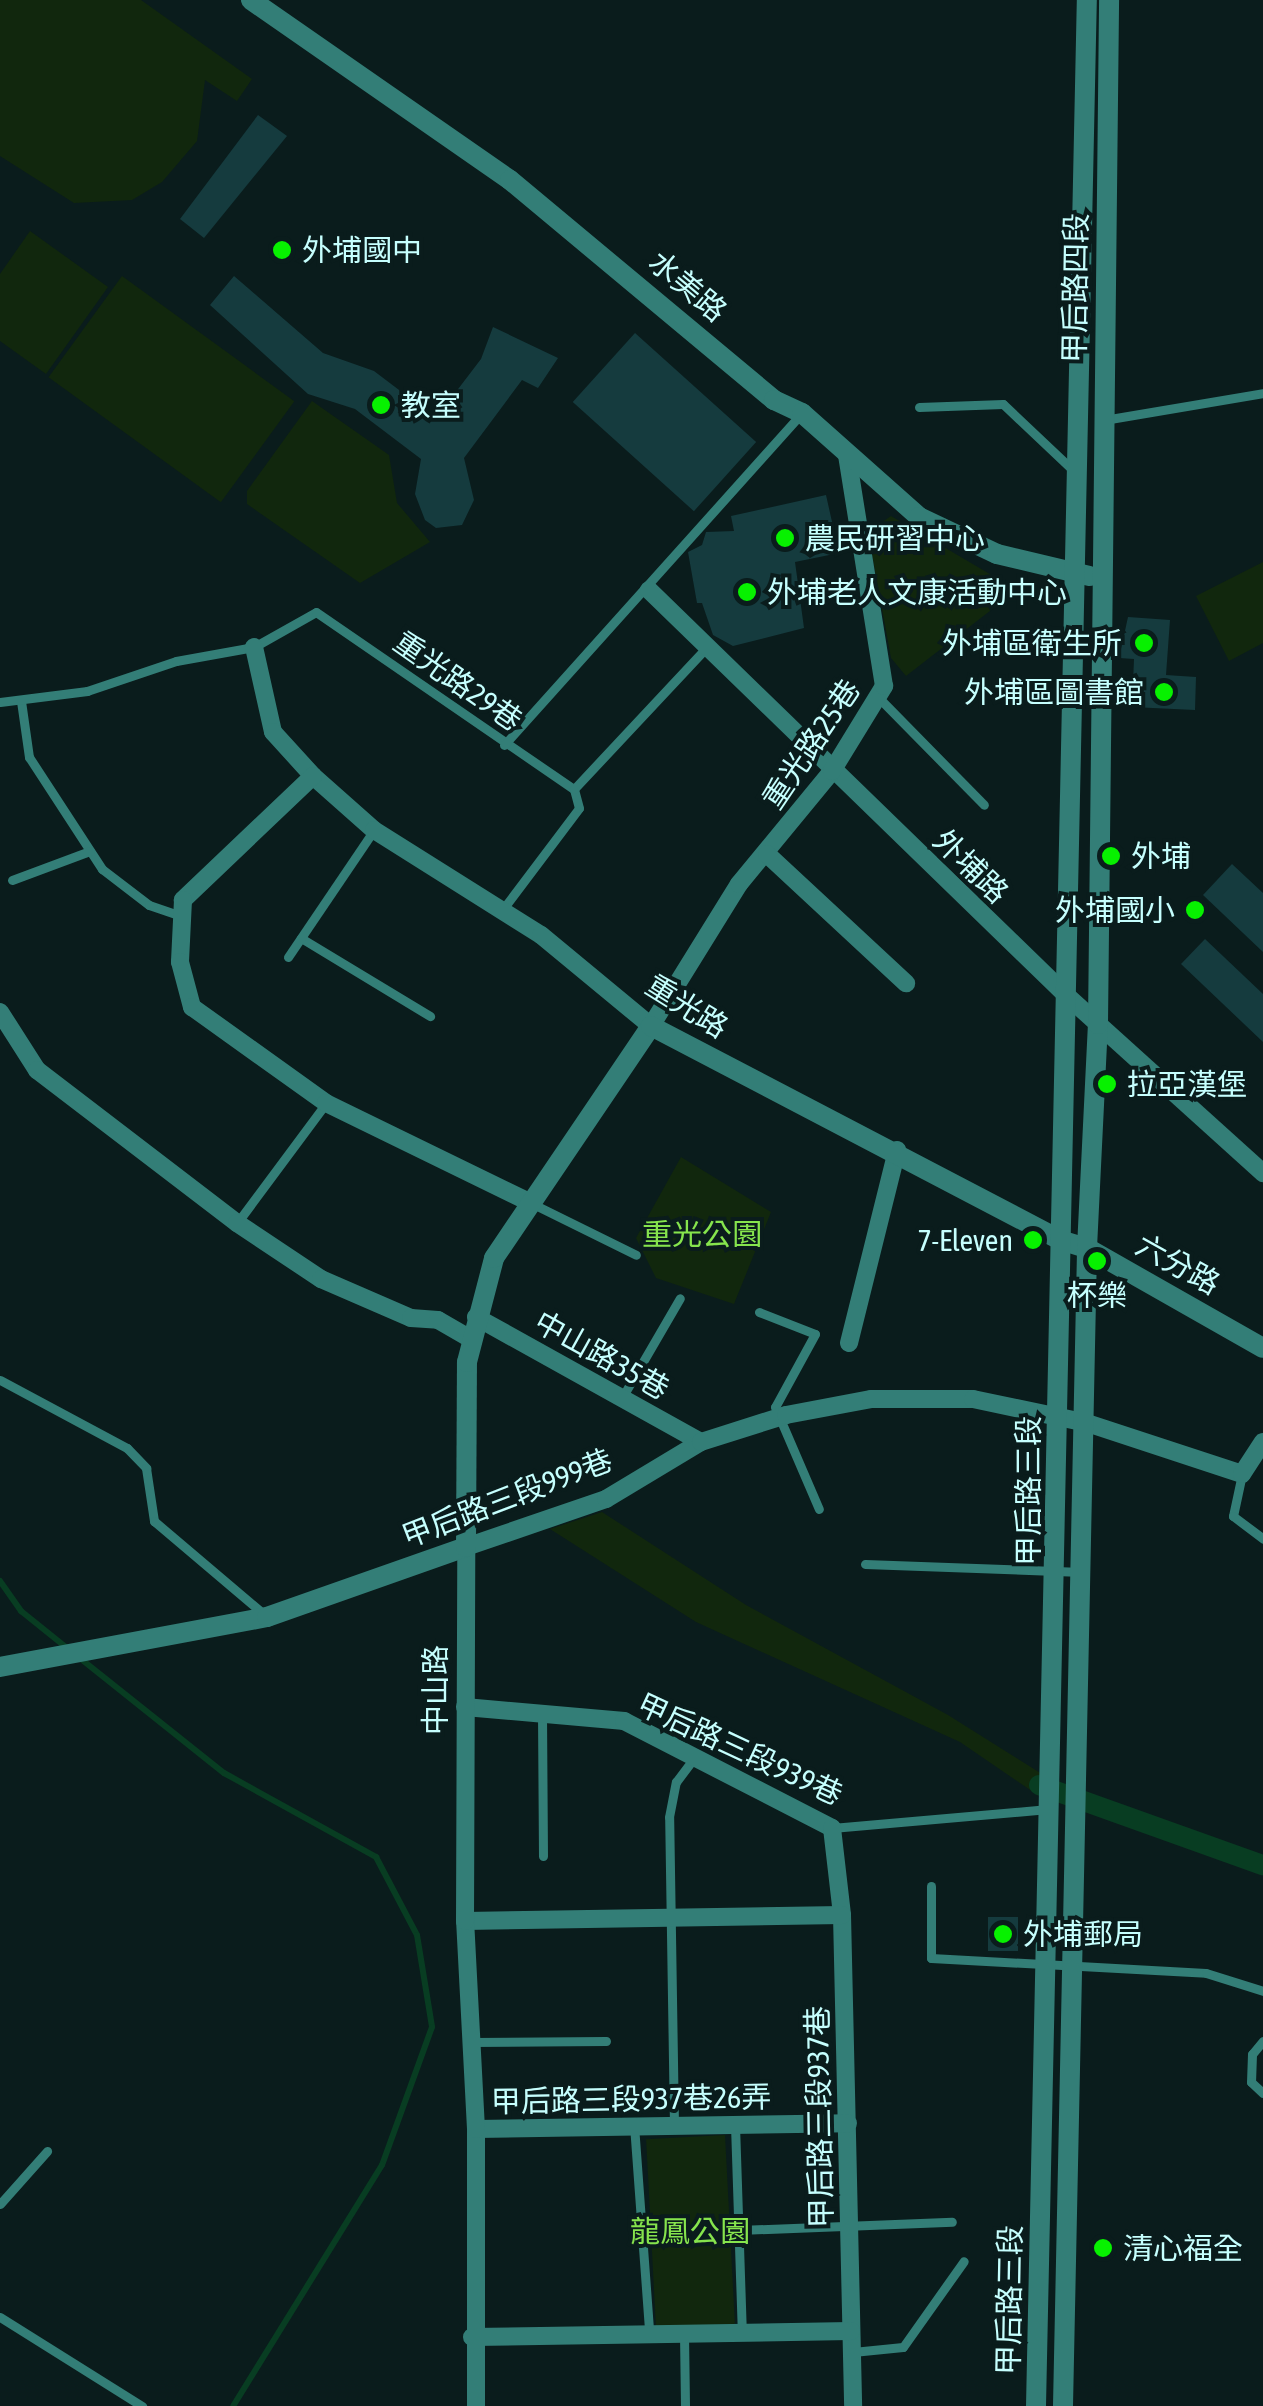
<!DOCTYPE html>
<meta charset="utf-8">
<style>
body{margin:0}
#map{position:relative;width:1263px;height:2406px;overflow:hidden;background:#0a1c1c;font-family:"Asap Condensed","Noto Sans TC",sans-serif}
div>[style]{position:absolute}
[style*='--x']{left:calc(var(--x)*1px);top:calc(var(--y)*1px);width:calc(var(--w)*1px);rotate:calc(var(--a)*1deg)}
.green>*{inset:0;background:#11270d;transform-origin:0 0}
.stream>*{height:6px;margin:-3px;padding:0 3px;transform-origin:3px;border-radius:3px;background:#083d22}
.canal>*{height:20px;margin:-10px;padding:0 10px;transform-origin:10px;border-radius:10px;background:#083d22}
.building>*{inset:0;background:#153b3e;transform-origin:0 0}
.service>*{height:9px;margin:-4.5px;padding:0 4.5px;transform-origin:4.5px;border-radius:4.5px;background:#337e77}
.minor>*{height:18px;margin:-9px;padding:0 9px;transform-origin:9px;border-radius:9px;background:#337e77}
.tertiary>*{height:20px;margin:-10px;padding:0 10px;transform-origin:10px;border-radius:10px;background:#337e77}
.dots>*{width:28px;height:28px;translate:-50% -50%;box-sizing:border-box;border:5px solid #0a1c1c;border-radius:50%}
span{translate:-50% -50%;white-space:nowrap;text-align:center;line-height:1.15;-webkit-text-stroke:8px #0a1c1c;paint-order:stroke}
.poi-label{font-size:30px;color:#c6fffe}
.left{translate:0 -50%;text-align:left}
.right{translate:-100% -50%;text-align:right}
.street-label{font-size:30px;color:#c6fffe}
.park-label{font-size:30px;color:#86e44d}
</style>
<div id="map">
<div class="green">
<div style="clip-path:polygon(0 0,141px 0,252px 79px,237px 101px,205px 80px,197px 141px,162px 182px,132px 200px,74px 203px,0 156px)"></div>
<div style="clip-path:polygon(30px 231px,108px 287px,46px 374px,0 341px,0 274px)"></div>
<div style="left:122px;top:276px;width:213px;height:125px;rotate:36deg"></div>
<div style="clip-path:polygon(312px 401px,389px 455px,397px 503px,430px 542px,360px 583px,247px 504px,247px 491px)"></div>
<div style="clip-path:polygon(891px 516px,1017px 590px,906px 676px,891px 658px,868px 532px)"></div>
<div style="clip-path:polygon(1263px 562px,1263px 643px,1229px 661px,1196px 596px)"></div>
<div style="clip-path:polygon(681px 1157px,771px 1212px,734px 1304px,656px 1278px,636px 1238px)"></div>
<div style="clip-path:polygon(602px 1512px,746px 1605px,948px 1715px,1042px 1774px,1033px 1792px,960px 1742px,696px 1622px,550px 1529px)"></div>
<div style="left:725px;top:2135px;width:189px;height:79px;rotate:87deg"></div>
</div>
<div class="stream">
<div style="--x:0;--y:1581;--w:37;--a:55"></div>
<div style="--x:21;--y:1611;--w:59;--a:38.8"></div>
<div style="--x:81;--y:1659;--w:183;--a:38.6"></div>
<div style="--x:224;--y:1773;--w:174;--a:28.9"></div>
<div style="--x:376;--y:1857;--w:88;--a:62.3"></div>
<div style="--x:417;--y:1935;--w:93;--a:80.7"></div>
<div style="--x:432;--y:2027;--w:147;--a:109.9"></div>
<div style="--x:382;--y:2165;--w:283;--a:121.7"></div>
</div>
<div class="canal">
<div style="--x:1039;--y:1785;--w:238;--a:19.7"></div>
</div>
<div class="building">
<div style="clip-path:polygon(258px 115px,287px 136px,204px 238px,180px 219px)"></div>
<div style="clip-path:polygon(234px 276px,323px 353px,374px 371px,436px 418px,481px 359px,493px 327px,558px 358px,538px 388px,522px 380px,464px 458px,474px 500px,462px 525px,436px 528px,425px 520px,415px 494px,421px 459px,355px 409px,308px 394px,210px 305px)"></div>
<div style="left:635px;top:333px;width:163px;height:93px;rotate:42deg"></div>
<div style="clip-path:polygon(826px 495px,839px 553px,795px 562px,804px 628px,733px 646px,713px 635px,702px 603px,697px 603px,688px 552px,702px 545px,706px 532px,734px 531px,731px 516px)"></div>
<div style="clip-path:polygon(1128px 617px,1170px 620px,1166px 675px,1196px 677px,1195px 710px,1132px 707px,1134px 659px,1119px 658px)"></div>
<div style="clip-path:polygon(1232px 864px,1263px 893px,1263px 952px,1203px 895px)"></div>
<div style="clip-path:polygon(1205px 939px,1263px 994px,1263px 1042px,1181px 964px)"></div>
<div style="left:1018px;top:1917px;width:34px;height:30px;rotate:90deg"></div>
</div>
<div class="service">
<div style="--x:919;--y:407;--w:84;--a:-2"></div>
<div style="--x:1003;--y:404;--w:100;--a:43.4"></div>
<div style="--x:1104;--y:420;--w:161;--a:-9.6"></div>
<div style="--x:878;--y:697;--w:151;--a:45.5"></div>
<div style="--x:21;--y:701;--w:57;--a:81.9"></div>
<div style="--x:29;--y:757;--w:134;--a:56.9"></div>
<div style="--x:102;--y:869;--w:59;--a:37.5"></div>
<div style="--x:149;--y:905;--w:31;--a:19"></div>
<div style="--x:0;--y:702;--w:88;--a:-7.2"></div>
<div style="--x:87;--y:691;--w:94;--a:-18.6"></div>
<div style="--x:176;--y:661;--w:79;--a:-10.2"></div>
<div style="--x:254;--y:647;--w:71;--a:-29.4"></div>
<div style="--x:316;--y:612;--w:313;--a:34.5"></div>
<div style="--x:504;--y:745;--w:446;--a:-48.1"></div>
<div style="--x:12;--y:880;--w:83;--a:-20.4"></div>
<div style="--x:503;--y:909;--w:126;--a:-53"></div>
<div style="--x:579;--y:808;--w:20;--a:-105"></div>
<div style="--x:574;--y:789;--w:193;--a:-46.9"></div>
<div style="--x:301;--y:938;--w:151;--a:31.2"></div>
<div style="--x:288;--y:957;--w:153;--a:-55.9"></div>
<div style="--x:531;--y:1203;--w:117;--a:26.3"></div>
<div style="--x:237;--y:1223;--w:149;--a:-53.4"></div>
<div style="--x:759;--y:1312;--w:60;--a:21.4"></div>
<div style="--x:815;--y:1334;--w:83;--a:118.7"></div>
<div style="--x:775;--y:1407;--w:111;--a:66.7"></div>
<div style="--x:0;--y:1380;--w:144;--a:28.2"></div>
<div style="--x:127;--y:1448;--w:28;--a:46"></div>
<div style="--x:146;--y:1468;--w:54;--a:81.4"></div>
<div style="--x:154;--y:1521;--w:145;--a:40.3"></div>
<div style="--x:623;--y:1396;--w:113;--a:-59.8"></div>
<div style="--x:1242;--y:1474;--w:43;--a:102.1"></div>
<div style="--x:1233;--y:1516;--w:38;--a:37"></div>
<div style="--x:865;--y:1564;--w:217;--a:2.1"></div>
<div style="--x:542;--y:1714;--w:142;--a:89.6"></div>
<div style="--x:832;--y:1828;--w:217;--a:-5"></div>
<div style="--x:931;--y:1886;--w:72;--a:90"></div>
<div style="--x:931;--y:1958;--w:275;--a:3.1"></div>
<div style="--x:1206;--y:1973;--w:60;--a:17.5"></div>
<div style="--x:1263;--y:2041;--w:17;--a:130"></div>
<div style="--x:1252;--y:2054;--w:28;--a:92"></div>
<div style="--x:1251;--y:2082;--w:16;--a:43"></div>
<div style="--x:471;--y:2042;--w:135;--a:-0.4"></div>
<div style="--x:634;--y:2125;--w:207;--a:85.8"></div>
<div style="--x:674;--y:2125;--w:308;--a:-90.9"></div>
<div style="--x:669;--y:1817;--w:36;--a:-79"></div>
<div style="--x:676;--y:1782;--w:30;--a:-53"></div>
<div style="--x:735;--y:2125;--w:207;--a:88.1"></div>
<div style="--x:0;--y:2204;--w:71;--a:-48.4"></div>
<div style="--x:739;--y:2230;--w:213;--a:-2.2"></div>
<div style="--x:0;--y:2317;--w:168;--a:32.1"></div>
<div style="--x:684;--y:2334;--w:72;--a:89.2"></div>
<div style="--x:853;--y:2352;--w:50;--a:-5.7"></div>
<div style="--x:903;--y:2347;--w:105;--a:-54.7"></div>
</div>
<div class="minor">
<div style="--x:649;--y:590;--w:581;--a:44.16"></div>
<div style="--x:1066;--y:995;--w:266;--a:42.1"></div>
<div style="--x:254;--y:647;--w:87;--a:77.4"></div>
<div style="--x:273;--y:732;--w:59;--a:47.7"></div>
<div style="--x:313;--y:776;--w:81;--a:41.5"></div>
<div style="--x:374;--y:830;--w:197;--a:32.2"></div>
<div style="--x:541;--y:935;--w:143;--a:39.6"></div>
<div style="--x:651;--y:1026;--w:167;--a:-58.2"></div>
<div style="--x:739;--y:884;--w:146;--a:-50.5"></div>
<div style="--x:832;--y:771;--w:100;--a:-58.5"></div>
<div style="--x:884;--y:686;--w:235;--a:-99.1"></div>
<div style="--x:313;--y:776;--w:180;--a:136.4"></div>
<div style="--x:183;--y:900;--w:62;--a:92.8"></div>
<div style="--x:180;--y:962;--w:47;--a:75.1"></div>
<div style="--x:192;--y:1007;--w:165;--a:35.6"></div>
<div style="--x:326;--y:1103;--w:224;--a:26"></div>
<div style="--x:767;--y:854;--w:190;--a:42.9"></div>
<div style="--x:0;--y:1012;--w:69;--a:57.5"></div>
<div style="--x:37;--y:1070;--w:252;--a:37.4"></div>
<div style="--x:237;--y:1223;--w:101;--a:33.7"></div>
<div style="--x:321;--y:1279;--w:98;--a:23.4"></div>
<div style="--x:411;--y:1318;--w:27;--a:4"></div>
<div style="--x:438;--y:1320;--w:38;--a:30"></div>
<div style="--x:476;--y:1317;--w:257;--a:29.1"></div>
<div style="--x:849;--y:1343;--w:199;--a:-76"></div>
<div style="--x:465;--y:1707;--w:160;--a:5"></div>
<div style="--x:624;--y:1721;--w:234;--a:27.2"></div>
<div style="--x:832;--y:1828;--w:88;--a:83.4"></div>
<div style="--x:842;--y:1915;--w:491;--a:88.7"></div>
<div style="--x:465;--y:1921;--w:377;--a:-0.9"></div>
<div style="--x:476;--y:2129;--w:372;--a:-0.9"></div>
<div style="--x:472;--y:2337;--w:379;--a:-0.9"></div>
<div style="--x:476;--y:2406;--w:277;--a:-90"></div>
<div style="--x:476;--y:2129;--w:208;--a:-93"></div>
<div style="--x:465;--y:1921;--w:374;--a:-89.8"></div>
<div style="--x:466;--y:1547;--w:148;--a:-18.9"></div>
<div style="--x:606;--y:1499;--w:111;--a:-31"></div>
<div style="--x:701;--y:1442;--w:89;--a:-17.6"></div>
<div style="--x:786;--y:1415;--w:86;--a:-10.7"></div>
<div style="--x:871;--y:1399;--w:102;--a:0"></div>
<div style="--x:973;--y:1399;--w:116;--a:11.9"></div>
<div style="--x:1087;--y:1423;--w:163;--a:18.2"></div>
<div style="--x:1242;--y:1474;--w:38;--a:-57"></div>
</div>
<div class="tertiary">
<div style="--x:251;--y:0;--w:315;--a:34.8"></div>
<div style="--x:510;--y:180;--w:344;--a:39.8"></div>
<div style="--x:774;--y:400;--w:31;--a:25"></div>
<div style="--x:802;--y:413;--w:157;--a:41.6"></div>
<div style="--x:919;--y:517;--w:86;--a:25.4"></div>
<div style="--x:997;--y:554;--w:95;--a:13.4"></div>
<div style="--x:0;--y:1667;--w:272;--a:-10.6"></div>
<div style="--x:267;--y:1617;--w:211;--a:-19.4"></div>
<div style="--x:466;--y:1547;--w:185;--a:-89.7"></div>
<div style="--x:467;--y:1362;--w:107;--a:-75.4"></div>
<div style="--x:494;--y:1258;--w:280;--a:-55.9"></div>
<div style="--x:651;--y:1026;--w:462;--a:27.6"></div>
<div style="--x:1060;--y:1240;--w:28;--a:17"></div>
<div style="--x:1087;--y:1248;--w:202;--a:29.6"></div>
<div style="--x:1036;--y:2406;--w:2407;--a:-88.79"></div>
<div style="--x:1063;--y:2406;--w:1158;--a:-88.81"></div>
<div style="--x:1087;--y:1248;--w:224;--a:-87.2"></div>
<div style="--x:1098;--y:1024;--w:1024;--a:-89.38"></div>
</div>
<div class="dots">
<div style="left:282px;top:250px;background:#07f100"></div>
<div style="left:381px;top:405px;background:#07f100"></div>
<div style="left:785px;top:538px;background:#07f100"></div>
<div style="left:747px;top:592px;background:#07f100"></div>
<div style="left:1144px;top:643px;background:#07f100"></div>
<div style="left:1164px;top:692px;background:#07f100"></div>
<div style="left:1111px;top:856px;background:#07f100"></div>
<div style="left:1195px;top:910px;background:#07f100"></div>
<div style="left:1107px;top:1084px;background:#07f100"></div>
<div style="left:1033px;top:1240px;background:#07f100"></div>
<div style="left:1097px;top:1261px;background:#07f100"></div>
<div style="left:1003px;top:1934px;background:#07f100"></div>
<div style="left:1103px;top:2248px;background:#07f100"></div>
</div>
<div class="poi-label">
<span class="left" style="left:302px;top:250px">外埔國中</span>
<span class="left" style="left:401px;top:405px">教室</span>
<span class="left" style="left:805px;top:538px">農民研習中心</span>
<span class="left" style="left:767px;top:592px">外埔老人文康活動中心</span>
<span class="right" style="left:1122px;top:643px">外埔區衛生所</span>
<span class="right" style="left:1144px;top:692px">外埔區圖書館</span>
<span class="left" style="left:1131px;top:856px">外埔</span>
<span class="right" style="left:1175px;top:910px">外埔國小</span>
<span class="left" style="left:1127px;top:1084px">拉亞漢堡</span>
<span class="right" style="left:1013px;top:1240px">7-Eleven</span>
<span style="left:1097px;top:1295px">杯樂</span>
<span class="left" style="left:1023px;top:1934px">外埔郵局</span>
<span class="left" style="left:1123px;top:2248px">清心福全</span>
</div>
<div class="street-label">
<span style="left:688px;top:286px;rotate:40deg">水美路</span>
<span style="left:1075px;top:288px;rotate:-89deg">甲后路四段</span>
<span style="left:458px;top:681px;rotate:35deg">重光路29巷</span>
<span style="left:811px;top:744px;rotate:-56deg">重光路25巷</span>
<span style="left:971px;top:866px;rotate:44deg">外埔路</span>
<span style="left:687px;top:1006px;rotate:32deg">重光路</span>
<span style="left:1178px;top:1264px;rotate:29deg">六分路</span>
<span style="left:602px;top:1355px;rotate:29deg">中山路35巷</span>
<span style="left:1028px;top:1491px;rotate:-90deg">甲后路三段</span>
<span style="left:507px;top:1498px;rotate:-21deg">甲后路三段999巷</span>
<span style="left:435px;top:1690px;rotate:-90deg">中山路</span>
<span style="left:740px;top:1749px;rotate:25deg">甲后路三段939巷</span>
<span style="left:631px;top:2099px;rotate:-1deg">甲后路三段937巷26弄</span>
<span style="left:819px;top:2117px;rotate:-91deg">甲后路三段937巷</span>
<span style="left:1009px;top:2300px;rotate:-89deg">甲后路三段</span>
</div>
<div class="park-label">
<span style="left:702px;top:1234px">重光公園</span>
<span style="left:690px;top:2231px">龍鳳公園</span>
</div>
</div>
